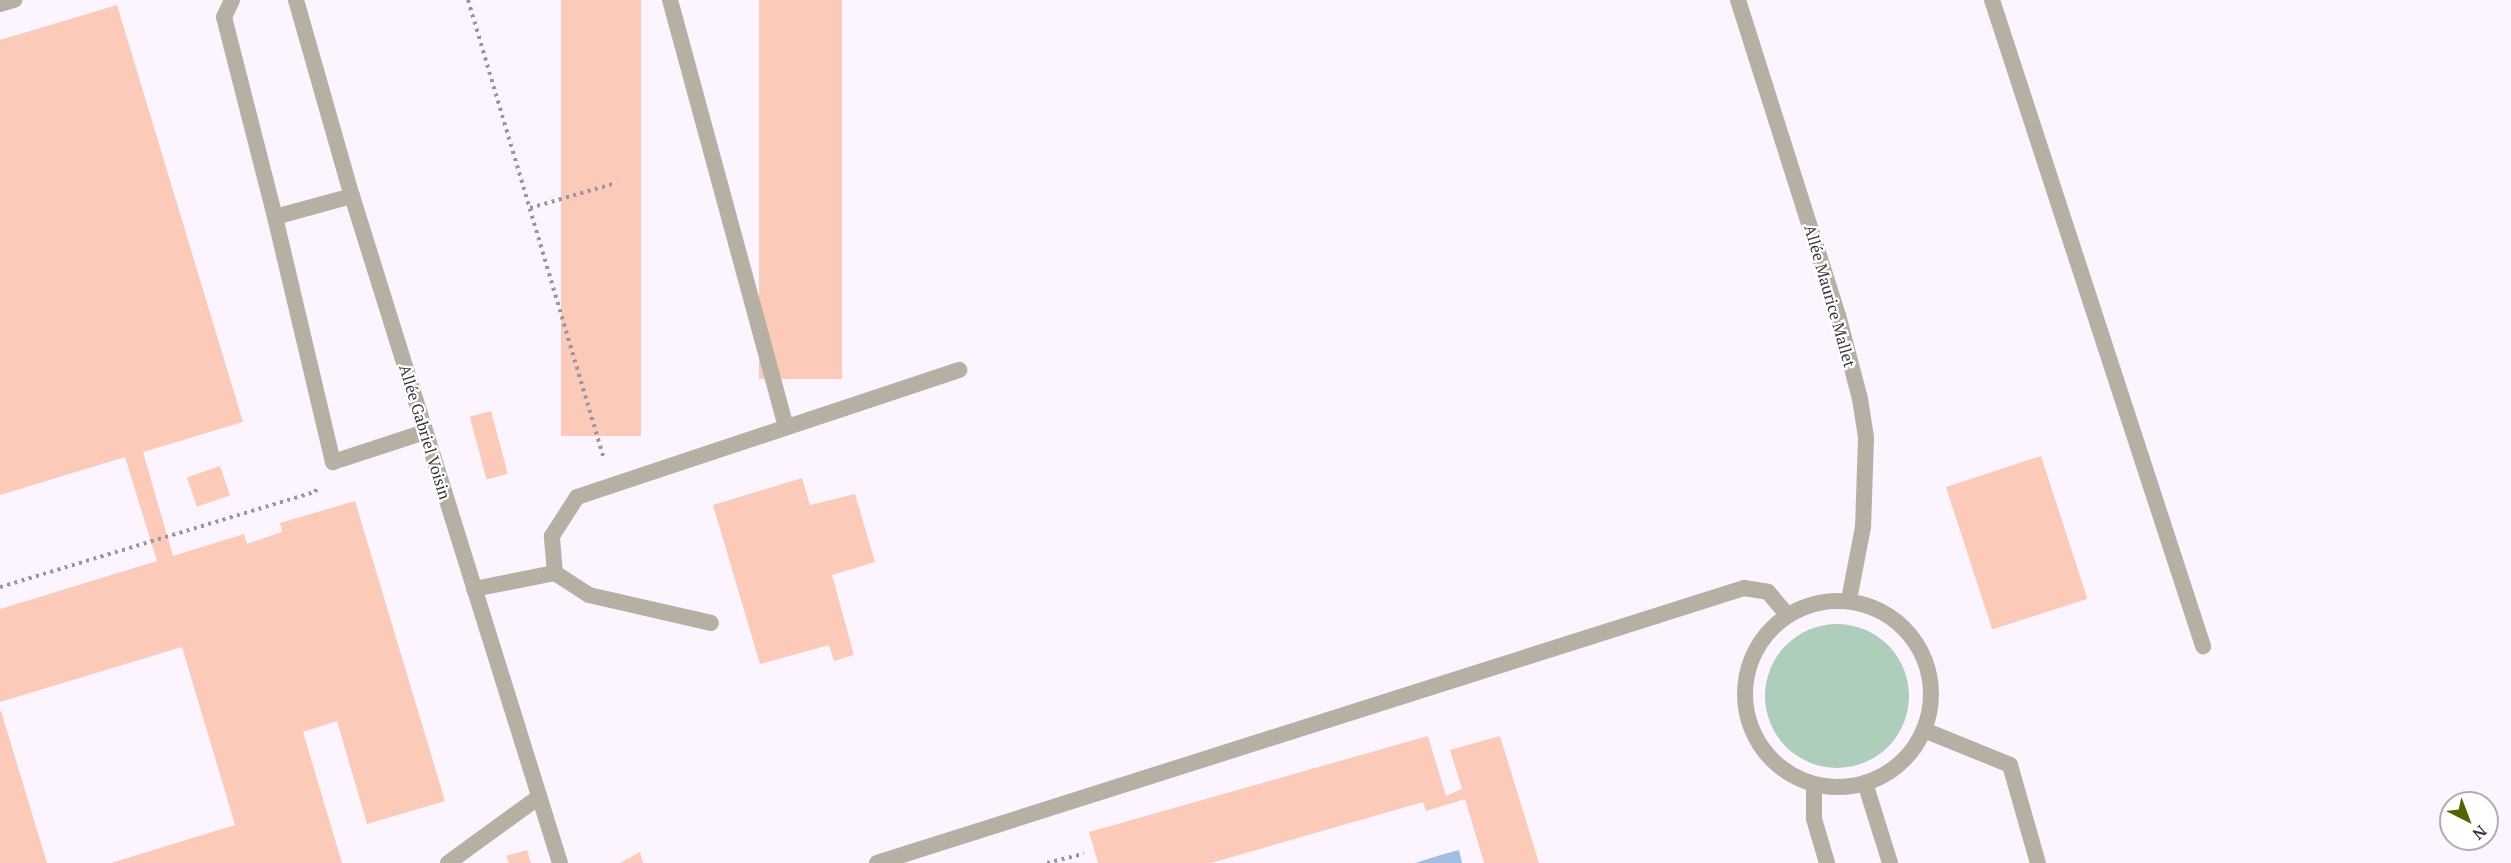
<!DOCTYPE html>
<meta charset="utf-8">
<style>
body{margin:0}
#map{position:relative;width:2511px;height:863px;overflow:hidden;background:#fcf4fe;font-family:"PT Serif",serif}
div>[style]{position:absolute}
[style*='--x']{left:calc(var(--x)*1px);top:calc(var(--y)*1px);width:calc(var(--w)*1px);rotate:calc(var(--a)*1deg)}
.green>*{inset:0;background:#aecdbb}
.round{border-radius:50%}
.water>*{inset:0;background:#a3bce2}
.building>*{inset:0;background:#fccab8;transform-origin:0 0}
.path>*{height:4px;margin-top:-2px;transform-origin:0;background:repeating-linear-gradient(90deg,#9d959e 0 3px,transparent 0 7.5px)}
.service>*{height:16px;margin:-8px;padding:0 8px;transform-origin:8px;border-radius:8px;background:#b6afa4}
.minor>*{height:16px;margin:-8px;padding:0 8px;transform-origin:8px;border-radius:8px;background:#b6afa4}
.minor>.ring{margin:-8px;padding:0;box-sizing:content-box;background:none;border:16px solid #b6afa4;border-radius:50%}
span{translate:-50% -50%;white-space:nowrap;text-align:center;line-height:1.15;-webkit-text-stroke:4.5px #fff;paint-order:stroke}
.street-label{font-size:16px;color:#3a333b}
.north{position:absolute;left:2439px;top:791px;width:60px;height:60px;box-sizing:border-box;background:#fff;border:2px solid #b0adb1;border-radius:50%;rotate:138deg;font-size:16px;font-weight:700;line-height:24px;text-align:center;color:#3a333b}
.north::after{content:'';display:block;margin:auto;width:21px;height:27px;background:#546203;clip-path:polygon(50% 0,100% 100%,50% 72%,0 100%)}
</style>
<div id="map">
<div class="green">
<div class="round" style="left:1765px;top:624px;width:144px;height:144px"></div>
</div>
<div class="water">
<div style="clip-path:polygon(1459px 850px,1462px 863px,1415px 863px,1444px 854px)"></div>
</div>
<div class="building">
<div style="left:561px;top:0;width:80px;height:436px"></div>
<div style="left:759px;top:0;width:83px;height:379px"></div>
<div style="clip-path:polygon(117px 5px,243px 422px,143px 452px,173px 556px,244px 534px,247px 544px,282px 532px,280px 523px,355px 501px,445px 801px,367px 824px,337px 721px,303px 732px,342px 863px,111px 863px,235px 825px,182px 647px,0 702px,0 609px,157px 561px,125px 457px,0 495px,0 40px)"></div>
<div style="left:491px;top:411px;width:65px;height:22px;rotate:75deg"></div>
<div style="left:2041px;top:456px;width:150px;height:100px;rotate:72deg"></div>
<div style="left:220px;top:466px;width:31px;height:35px;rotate:71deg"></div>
<div style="clip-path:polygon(802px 478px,810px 505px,855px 494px,875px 562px,832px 575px,854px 655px,834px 661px,829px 645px,760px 664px,713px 505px)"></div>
<div style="clip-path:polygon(0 711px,1px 711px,47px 863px,0 863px)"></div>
<div style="clip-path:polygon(1428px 736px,1446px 796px,1462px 789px,1450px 750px,1500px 736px,1539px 863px,1484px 863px,1465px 799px,1426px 811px,1423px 802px,1211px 863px,1098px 863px,1089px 832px)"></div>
<div style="clip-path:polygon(527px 850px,531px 863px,509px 863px,506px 856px)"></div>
<div style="clip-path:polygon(640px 852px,643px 863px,620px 863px)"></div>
</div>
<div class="path">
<div style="--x:468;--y:0;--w:476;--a:73.5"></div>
<div style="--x:530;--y:208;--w:90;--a:-16.2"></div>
<div style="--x:0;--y:587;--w:329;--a:-16.8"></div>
<div style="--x:315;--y:492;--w:4;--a:-63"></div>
<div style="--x:1047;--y:863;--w:38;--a:-14"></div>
</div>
<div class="service">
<div style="--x:232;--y:0;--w:19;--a:115"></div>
<div style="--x:224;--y:17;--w:206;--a:75.7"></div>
<div style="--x:275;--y:217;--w:80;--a:-15.3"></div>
<div style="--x:670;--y:0;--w:442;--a:74.8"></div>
<div style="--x:1992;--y:0;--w:680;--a:71.91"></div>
<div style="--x:0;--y:4;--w:15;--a:-16"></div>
<div style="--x:275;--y:217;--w:252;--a:76.7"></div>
<div style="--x:333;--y:462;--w:97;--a:-18.1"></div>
<div style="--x:555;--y:573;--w:37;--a:-95"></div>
<div style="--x:552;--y:536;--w:46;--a:-57.3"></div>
<div style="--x:577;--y:497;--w:403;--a:-18.4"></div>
<div style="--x:474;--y:589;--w:83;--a:-11.2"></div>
<div style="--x:555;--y:573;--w:40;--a:32.9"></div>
<div style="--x:589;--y:595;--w:125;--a:12.9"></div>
<div style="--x:1924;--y:730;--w:93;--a:22.1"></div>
<div style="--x:2010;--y:765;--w:102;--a:74.1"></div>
<div style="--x:1865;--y:783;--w:84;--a:72.6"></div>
<div style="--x:1814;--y:785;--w:34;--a:90"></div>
<div style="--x:1814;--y:819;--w:46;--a:73.5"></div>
<div style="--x:448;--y:863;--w:112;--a:-36"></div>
</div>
<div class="minor">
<div style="--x:296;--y:0;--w:204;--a:74.1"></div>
<div style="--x:352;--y:196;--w:699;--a:72.68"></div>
<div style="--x:1738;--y:0;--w:330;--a:72.4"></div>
<div style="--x:1838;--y:315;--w:87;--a:75.3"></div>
<div style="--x:1860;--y:399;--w:39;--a:81"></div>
<div style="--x:1866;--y:438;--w:89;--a:91.9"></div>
<div style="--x:1863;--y:527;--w:74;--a:100.9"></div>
<div class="ring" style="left:1745px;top:601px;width:170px;height:170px"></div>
<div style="--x:877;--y:863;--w:910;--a:-17.6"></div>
<div style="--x:1744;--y:588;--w:24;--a:9"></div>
<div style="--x:1768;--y:592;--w:30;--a:50"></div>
</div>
<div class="street-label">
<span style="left:1830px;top:296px;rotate:74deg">Allée Maurice Mallet</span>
<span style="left:425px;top:432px;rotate:73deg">Allée Gabriel Voisin</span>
</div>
<div class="north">N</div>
</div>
